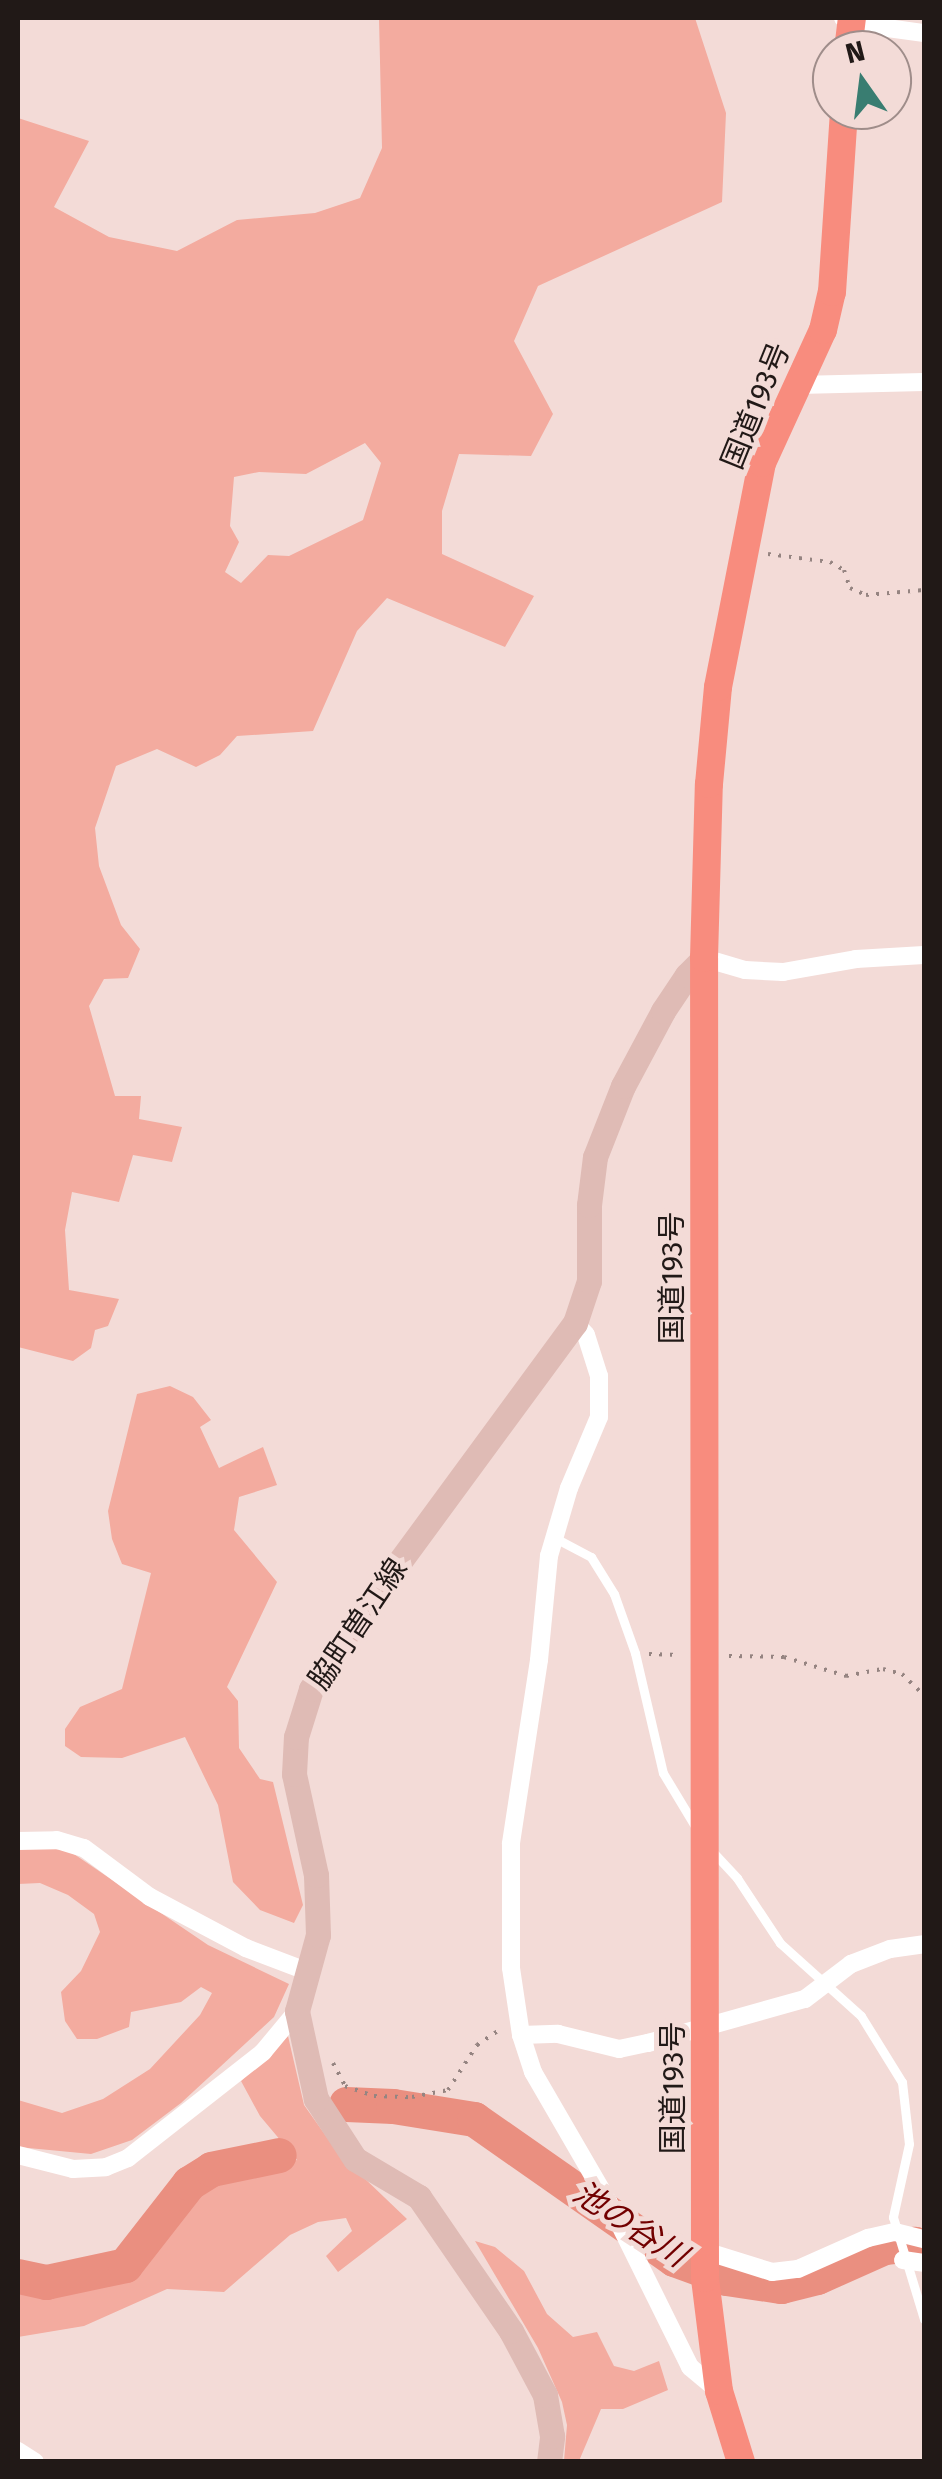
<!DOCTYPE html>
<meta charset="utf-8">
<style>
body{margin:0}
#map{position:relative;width:942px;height:2479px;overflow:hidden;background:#f3dbd7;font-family:"Fira Sans","Noto Sans JP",sans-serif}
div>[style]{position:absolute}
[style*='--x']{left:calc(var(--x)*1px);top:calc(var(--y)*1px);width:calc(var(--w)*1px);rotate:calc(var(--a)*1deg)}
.green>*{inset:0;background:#f3ab9f}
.river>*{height:35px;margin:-17.5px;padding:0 17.5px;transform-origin:17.5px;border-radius:17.5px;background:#ea8f80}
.path>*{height:4px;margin-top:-2px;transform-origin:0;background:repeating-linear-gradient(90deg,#958481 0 2.5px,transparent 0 10.5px)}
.service>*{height:9px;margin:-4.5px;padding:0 4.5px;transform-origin:4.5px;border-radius:4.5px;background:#fff}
.minor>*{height:18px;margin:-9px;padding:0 9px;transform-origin:9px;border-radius:9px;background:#fff}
.secondary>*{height:25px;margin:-12.5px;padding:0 12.5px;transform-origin:12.5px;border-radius:12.5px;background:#dfbbb5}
.trunk>*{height:28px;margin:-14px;padding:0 14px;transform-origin:14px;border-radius:14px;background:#f88c7e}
span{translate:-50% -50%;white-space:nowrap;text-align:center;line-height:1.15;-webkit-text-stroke:10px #f3dbd7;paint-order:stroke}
.street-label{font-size:30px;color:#211917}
.water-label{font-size:32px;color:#720000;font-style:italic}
.frame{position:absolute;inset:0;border:20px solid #211917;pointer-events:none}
.north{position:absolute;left:812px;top:30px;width:100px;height:100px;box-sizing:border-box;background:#f3dbd7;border:2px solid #9f8d8a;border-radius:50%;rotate:346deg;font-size:28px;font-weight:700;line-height:40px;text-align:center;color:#211917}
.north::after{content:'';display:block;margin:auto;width:35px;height:45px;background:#397d71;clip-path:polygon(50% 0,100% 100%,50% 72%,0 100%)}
</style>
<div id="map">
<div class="green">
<div style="clip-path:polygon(evenodd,379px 18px,695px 18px,726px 113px,722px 202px,538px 286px,514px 341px,553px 414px,531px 456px,459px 454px,442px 511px,442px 554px,534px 596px,505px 647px,387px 598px,357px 631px,313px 731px,237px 736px,220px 755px,196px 767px,157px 749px,116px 766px,95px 828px,99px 866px,121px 925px,140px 949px,128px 978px,104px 979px,89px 1006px,115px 1096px,141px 1096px,139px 1119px,182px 1127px,172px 1162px,133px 1155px,119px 1202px,72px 1192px,65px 1230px,69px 1290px,119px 1299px,108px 1326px,95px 1330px,91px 1348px,73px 1361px,18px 1347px,18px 118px,89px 141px,54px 207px,109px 237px,177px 251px,237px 220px,315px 213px,360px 198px,382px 148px,379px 18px,365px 443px,381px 463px,363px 520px,289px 556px,268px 555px,241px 583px,225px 572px,239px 542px,230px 526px,234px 477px,259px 472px,306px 474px,365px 443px)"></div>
<div style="clip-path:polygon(170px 1386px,193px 1397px,211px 1420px,200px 1427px,219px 1468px,263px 1447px,277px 1485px,239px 1497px,234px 1530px,277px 1582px,227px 1687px,238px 1701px,239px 1748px,260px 1779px,273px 1782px,303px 1905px,294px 1923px,260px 1910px,233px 1882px,218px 1805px,185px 1737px,122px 1758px,81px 1757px,65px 1746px,65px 1729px,80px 1707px,122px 1689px,151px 1573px,122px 1564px,112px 1539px,108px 1511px,137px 1394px)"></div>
<div style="clip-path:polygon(39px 1846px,68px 1850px,208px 1945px,289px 1984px,274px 2017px,181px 2103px,132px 2140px,91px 2154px,18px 2147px,18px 2100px,62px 2113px,103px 2099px,150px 2069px,200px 2015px,212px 1993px,201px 1987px,181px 2002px,131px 2012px,129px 2027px,97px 2039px,77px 2039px,65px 2021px,61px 1992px,81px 1971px,100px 1932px,94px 1914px,68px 1895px,40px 1883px,18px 1884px,18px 1847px)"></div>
<div style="clip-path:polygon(288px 2036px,304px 2105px,338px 2153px,407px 2219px,338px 2272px,326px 2256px,352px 2231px,346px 2218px,318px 2222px,290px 2235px,224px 2292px,167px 2289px,84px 2326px,18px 2337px,18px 2277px,122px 2275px,142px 2258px,194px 2191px,218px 2176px,297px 2160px,260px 2116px,241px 2081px)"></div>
<div style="clip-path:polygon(475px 2241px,495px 2247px,524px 2271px,547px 2314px,573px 2337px,597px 2332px,614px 2366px,634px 2371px,659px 2361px,668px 2390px,623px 2409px,601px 2409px,579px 2461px,564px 2461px,567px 2425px,562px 2402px,538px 2348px)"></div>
</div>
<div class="river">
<div style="--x:346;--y:2104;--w:47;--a:2.4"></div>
<div style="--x:393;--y:2106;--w:82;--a:9.1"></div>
<div style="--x:474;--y:2119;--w:244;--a:35"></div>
<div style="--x:674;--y:2259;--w:55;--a:20.1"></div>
<div style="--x:726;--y:2278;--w:56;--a:8.3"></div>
<div style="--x:781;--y:2286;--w:37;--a:-14"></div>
<div style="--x:817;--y:2277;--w:73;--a:-24.1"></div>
<div style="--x:884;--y:2247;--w:31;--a:-6"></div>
<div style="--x:915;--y:2244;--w:10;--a:24"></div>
<div style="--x:18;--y:2276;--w:29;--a:12"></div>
<div style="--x:46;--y:2282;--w:81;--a:-12.1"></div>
<div style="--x:125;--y:2265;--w:104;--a:-52"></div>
<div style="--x:189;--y:2183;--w:26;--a:-32"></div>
<div style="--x:211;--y:2169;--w:69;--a:-11.6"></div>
</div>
<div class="path">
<div style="--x:768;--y:554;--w:63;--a:7.4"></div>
<div style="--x:830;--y:562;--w:16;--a:30"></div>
<div style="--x:844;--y:570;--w:19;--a:72"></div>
<div style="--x:850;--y:588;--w:17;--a:24"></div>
<div style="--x:866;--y:595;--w:58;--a:-4.9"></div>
<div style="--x:649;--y:1654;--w:31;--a:2"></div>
<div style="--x:729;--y:1656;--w:55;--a:1"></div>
<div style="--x:784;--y:1657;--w:65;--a:17"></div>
<div style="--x:846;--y:1676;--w:38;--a:-11"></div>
<div style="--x:883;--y:1669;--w:20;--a:15"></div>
<div style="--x:902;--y:1674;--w:30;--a:44"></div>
<div style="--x:333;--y:2063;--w:26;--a:62"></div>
<div style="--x:345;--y:2086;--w:31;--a:19"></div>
<div style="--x:374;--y:2096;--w:38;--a:2"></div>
<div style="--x:412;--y:2097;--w:37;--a:-11"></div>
<div style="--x:448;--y:2090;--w:54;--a:-57.2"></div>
<div style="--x:477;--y:2045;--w:30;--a:-34"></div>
</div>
<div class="service">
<div style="--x:555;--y:1538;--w:41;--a:27.8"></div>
<div style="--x:591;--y:1557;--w:44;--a:58.1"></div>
<div style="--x:614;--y:1594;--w:63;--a:70.4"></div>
<div style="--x:635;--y:1653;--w:123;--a:76.9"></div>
<div style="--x:663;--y:1773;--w:62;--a:58.9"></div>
<div style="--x:712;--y:1851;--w:37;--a:47"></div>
<div style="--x:737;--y:1878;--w:78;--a:56.5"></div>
<div style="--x:780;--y:1943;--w:109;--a:42"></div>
<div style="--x:861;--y:2016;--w:78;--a:58.2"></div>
<div style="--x:902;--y:2082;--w:62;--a:83.6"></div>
<div style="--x:909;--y:2144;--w:75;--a:102.4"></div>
<div style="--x:893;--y:2217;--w:107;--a:73.1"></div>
</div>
<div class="minor">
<div style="--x:843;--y:18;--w:9;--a:32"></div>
<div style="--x:851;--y:23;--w:74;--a:7.8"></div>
<div style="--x:798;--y:385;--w:126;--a:-1.4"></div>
<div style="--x:704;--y:958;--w:43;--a:16.3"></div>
<div style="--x:745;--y:970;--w:38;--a:3"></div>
<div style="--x:783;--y:972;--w:74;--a:-10.1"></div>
<div style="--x:856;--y:959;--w:68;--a:-3.4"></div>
<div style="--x:575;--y:1323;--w:16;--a:47"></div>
<div style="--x:586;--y:1335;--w:43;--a:72.4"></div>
<div style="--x:599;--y:1376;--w:41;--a:90"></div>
<div style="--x:599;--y:1417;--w:77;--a:112.9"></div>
<div style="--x:569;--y:1488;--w:71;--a:106.4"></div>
<div style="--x:549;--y:1556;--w:104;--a:95.5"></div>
<div style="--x:539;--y:1660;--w:186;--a:98.7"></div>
<div style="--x:511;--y:1844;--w:124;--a:90"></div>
<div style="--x:511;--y:1968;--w:68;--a:81.5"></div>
<div style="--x:521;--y:2035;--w:39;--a:72"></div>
<div style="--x:533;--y:2072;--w:151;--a:59.9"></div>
<div style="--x:609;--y:2203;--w:183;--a:63.7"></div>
<div style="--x:690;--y:2367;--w:38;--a:40"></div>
<div style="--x:18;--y:1841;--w:39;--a:-1"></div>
<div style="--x:57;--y:1840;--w:28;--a:17"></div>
<div style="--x:84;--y:1848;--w:82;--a:36.6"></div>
<div style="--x:150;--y:1897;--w:109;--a:28"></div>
<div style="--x:246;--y:1948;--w:67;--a:20.9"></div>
<div style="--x:521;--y:2035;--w:37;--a:-2"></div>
<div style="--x:558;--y:2034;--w:63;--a:13.8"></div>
<div style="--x:619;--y:2049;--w:30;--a:-12"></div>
<div style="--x:648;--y:2043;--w:163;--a:-15.7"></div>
<div style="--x:805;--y:1999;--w:58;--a:-37.3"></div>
<div style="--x:851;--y:1964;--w:42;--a:-21"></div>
<div style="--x:890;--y:1949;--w:34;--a:-8"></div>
<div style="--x:18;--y:2155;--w:57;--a:14.3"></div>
<div style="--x:73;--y:2169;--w:33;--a:-3"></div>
<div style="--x:106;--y:2167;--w:24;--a:-22"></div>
<div style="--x:128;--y:2158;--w:172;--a:-38.1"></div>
<div style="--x:263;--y:2052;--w:53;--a:-50.3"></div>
<div style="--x:705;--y:2251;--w:70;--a:17.4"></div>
<div style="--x:772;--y:2272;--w:26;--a:-7"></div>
<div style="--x:798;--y:2269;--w:77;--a:-23.9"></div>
<div style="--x:868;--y:2238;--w:28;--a:-13"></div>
<div style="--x:895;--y:2232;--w:30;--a:14"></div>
<div style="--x:903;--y:2260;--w:21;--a:8"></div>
<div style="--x:18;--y:2451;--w:20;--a:33"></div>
</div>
<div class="secondary">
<div style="--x:549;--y:2462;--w:26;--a:-83"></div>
<div style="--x:552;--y:2436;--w:42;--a:-99.7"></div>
<div style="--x:545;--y:2395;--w:72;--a:-118"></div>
<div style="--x:511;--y:2331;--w:163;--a:-124.5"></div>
<div style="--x:419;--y:2197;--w:74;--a:-149.3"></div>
<div style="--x:355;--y:2159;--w:72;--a:-123"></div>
<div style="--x:316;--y:2099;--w:90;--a:-102.2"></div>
<div style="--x:297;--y:2011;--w:79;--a:-74.6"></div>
<div style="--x:318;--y:1935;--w:60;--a:-91.9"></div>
<div style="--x:316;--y:1875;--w:103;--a:-102.3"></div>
<div style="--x:294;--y:1774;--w:37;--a:-87"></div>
<div style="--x:296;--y:1737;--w:50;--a:-72.6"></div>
<div style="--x:311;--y:1689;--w:58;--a:-57.7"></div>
<div style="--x:342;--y:1640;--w:393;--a:-53.7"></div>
<div style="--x:575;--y:1323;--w:44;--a:-71.6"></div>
<div style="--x:589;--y:1281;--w:76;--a:-90"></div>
<div style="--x:589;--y:1205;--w:48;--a:-82.9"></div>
<div style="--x:595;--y:1157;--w:76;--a:-68.5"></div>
<div style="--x:623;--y:1086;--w:85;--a:-61.9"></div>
<div style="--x:663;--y:1011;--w:43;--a:-56.3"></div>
<div style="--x:687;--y:975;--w:24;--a:-45"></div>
</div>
<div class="trunk">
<div style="--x:848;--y:50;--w:32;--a:-83"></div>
<div style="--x:741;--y:2462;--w:74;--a:-107.2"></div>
<div style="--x:719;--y:2391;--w:114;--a:-97.1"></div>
<div style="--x:705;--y:2278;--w:1320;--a:-90.04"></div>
<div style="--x:704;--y:958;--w:174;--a:-88.4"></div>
<div style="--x:709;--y:784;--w:97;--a:-84.7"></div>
<div style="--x:718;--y:687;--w:228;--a:-78.9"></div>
<div style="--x:762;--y:463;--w:146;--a:-65.4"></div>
<div style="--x:823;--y:330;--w:39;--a:-77"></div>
<div style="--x:832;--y:292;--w:182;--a:-86.2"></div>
</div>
<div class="street-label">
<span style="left:756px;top:406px;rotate:-68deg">国道193号</span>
<span style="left:672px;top:1278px;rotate:-90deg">国道193号</span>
<span style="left:358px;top:1624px;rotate:-56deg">脇町曽江線</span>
<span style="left:673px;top:2088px;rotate:-90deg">国道193号</span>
</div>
<div class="water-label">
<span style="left:630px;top:2224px;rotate:33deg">池の谷川</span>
</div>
<div class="frame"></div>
<div class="north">N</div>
</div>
